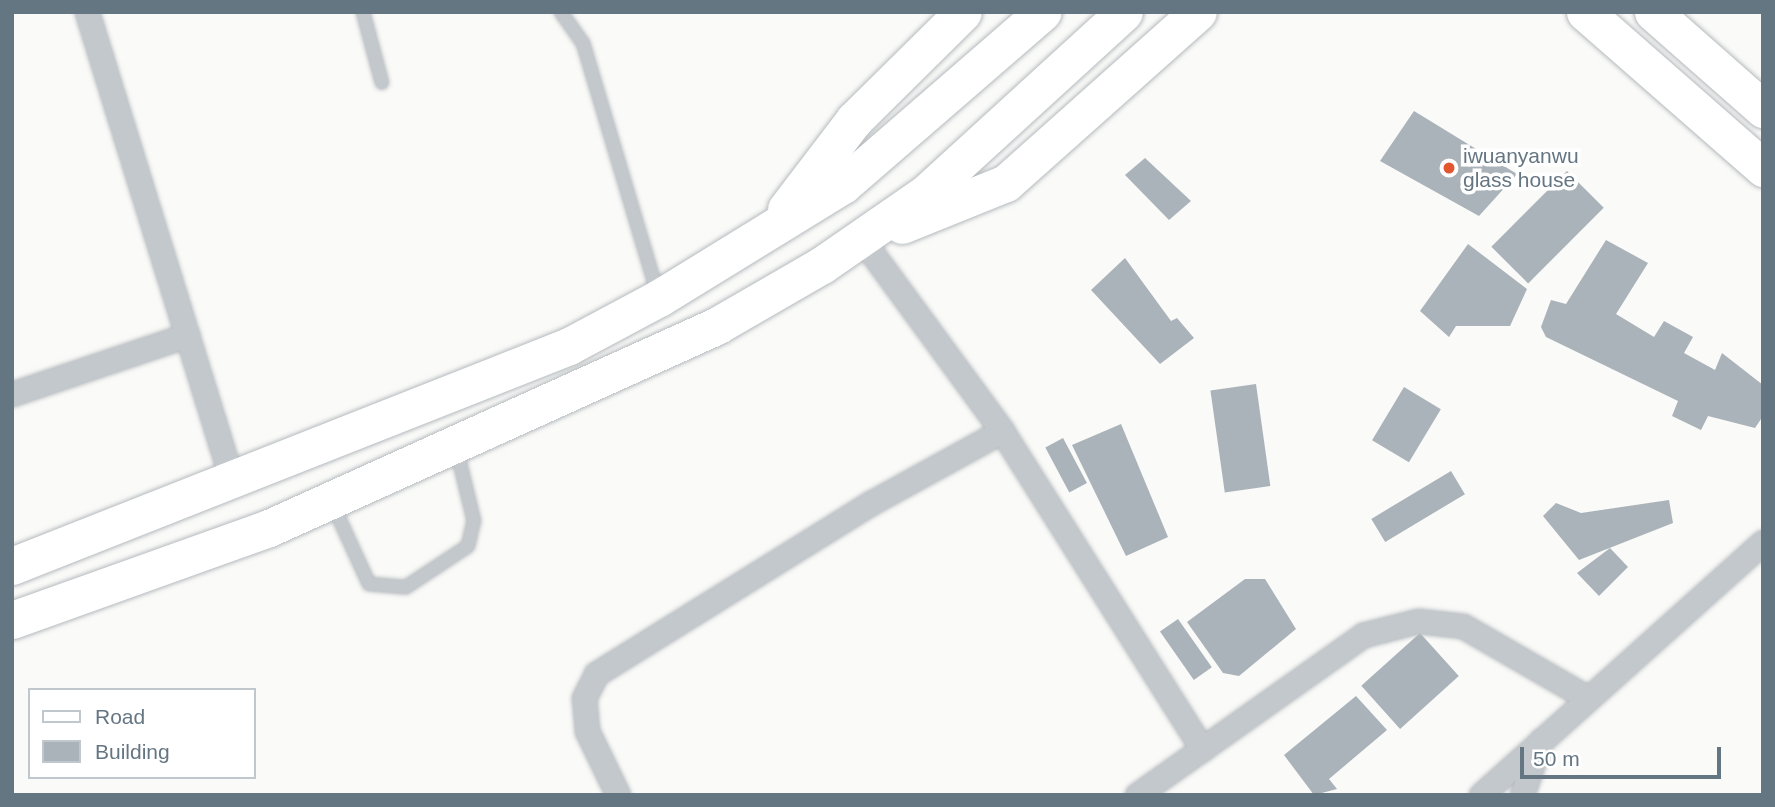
<!DOCTYPE html>
<style>
body{margin:0}
#map{position:relative;width:1775px;height:807px;overflow:hidden;background:#fafaf8;font-family:Helvetica,sans-serif}
div>[style]{position:absolute}
[style*='--x']{left:calc(var(--x)*1px);top:calc(var(--y)*1px);width:calc(var(--w)*1px);rotate:calc(var(--a)*1deg)}
.building>*{inset:0;background:#aab3b9;transform-origin:0 0}
.roads{filter:drop-shadow(0 0 2px #b5babe) drop-shadow(0 0 2px #b5babe)}
.service>*{height:12px;margin:-6px;padding:0 6px;transform-origin:6px;border-radius:6px;background:#c3c8cc}
.minor>*{height:23px;margin:-11.5px;padding:0 11.5px;transform-origin:11.5px;border-radius:11.5px;background:#c3c8cc}
.primary>*{height:37px;margin:-18.5px;padding:0 18.5px;transform-origin:18.5px;border-radius:18.5px;background:#fff}
.dots>*{width:19px;height:19px;translate:-50% -50%;box-sizing:border-box;border:4px solid #fff;border-radius:50%}
span{translate:-50% -50%;white-space:nowrap;text-align:center;line-height:1.15;-webkit-text-stroke:7px #fff;paint-order:stroke}
.poi-label{font-size:21px;color:#657683}
.left{translate:0 -50%;text-align:left}
.frame{position:absolute;inset:0;border:14px solid #657683;pointer-events:none}
.legend{position:absolute;left:28px;top:688px;width:228px;height:91px;box-sizing:border-box;background:#fff;border:2px solid #c1c8cd;margin:0;padding:9px 12px;list-style:none;font-size:21px;color:#657683}
.legend li{display:flex;align-items:center;gap:14px;height:35px}
.legend b{width:35px;border:2px solid #c1c8cd}
.scale{position:absolute;left:1520px;top:747px;width:201px;height:32px;box-sizing:border-box;border:4px solid #657683;border-top:0;padding-left:9px;font-size:21px;line-height:24px;white-space:nowrap;color:#657683;-webkit-text-stroke:5px #fff;paint-order:stroke}
</style>
<div id="map">
<div class="building">
<div style="clip-path:polygon(1414px 111px,1517px 174px,1479px 216px,1380px 161px)"></div>
<div style="clip-path:polygon(1145px 158px,1191px 201px,1169px 220px,1125px 175px)"></div>
<div style="left:1567px;top:171px;width:52px;height:107px;rotate:45deg"></div>
<div style="clip-path:polygon(1606px 240px,1648px 263px,1616px 314px,1654px 337px,1664px 321px,1693px 337px,1684px 353px,1715px 370px,1722px 353px,1763px 385px,1763px 416px,1755px 428px,1708px 416px,1701px 430px,1672px 416px,1678px 401px,1546px 337px,1541px 327px,1551px 300px,1566px 304px)"></div>
<div style="clip-path:polygon(1468px 244px,1527px 289px,1510px 326px,1456px 326px,1449px 337px,1420px 311px)"></div>
<div style="clip-path:polygon(1125px 258px,1171px 321px,1177px 318px,1194px 338px,1160px 364px,1091px 290px)"></div>
<div style="left:1256px;top:384px;width:103px;height:46px;rotate:82deg"></div>
<div style="left:1404px;top:387px;width:43px;height:62px;rotate:31deg"></div>
<div style="clip-path:polygon(1121px 424px,1168px 537px,1126px 556px,1072px 445px)"></div>
<div style="left:1063px;top:438px;width:51px;height:20px;rotate:62deg"></div>
<div style="left:1451px;top:471px;width:27px;height:93px;rotate:59deg"></div>
<div style="clip-path:polygon(1669px 500px,1673px 523px,1579px 560px,1543px 516px,1556px 503px,1581px 513px)"></div>
<div style="clip-path:polygon(1610px 548px,1628px 567px,1599px 596px,1577px 573px)"></div>
<div style="clip-path:polygon(1245px 579px,1265px 579px,1296px 629px,1239px 676px,1223px 673px,1187px 622px)"></div>
<div style="left:1178px;top:619px;width:59px;height:22px;rotate:55deg"></div>
<div style="left:1420px;top:633px;width:58px;height:79px;rotate:48deg"></div>
<div style="clip-path:polygon(1356px 696px,1387px 730px,1329px 779px,1337px 789px,1314px 795px,1284px 755px)"></div>
</div>
<div class="roads">
<div class="service">
<div style="--x:363;--y:12;--w:73;--a:75"></div>
<div style="--x:561;--y:12;--w:38;--a:55"></div>
<div style="--x:583;--y:43;--w:262;--a:73.4"></div>
<div style="--x:332;--y:503;--w:89;--a:65.4"></div>
<div style="--x:369;--y:584;--w:37;--a:5"></div>
<div style="--x:406;--y:587;--w:74;--a:-33.5"></div>
<div style="--x:468;--y:546;--w:26;--a:-77"></div>
<div style="--x:474;--y:521;--w:76;--a:-103.7"></div>
</div>
<div class="minor">
<div style="--x:87;--y:12;--w:490;--a:72.8"></div>
<div style="--x:861;--y:238;--w:239;--a:53.8"></div>
<div style="--x:12;--y:394;--w:185;--a:-18.6"></div>
<div style="--x:618;--y:795;--w:71;--a:-115.8"></div>
<div style="--x:587;--y:731;--w:33;--a:-95"></div>
<div style="--x:584;--y:698;--w:27;--a:-63"></div>
<div style="--x:596;--y:674;--w:324;--a:-31.9"></div>
<div style="--x:871;--y:503;--w:149;--a:-28.8"></div>
<div style="--x:1002;--y:431;--w:376;--a:57.8"></div>
<div style="--x:1137;--y:795;--w:277;--a:-35.3"></div>
<div style="--x:1363;--y:635;--w:57;--a:-14.3"></div>
<div style="--x:1418;--y:621;--w:45;--a:6.3"></div>
<div style="--x:1463;--y:626;--w:140;--a:30"></div>
<div style="--x:1481;--y:795;--w:379;--a:-41.9"></div>
<div style="--x:1522;--y:795;--w:58;--a:-70.9"></div>
</div>
<div class="primary">
<div style="--x:1585;--y:12;--w:237;--a:41.2"></div>
<div style="--x:1653;--y:12;--w:147;--a:41.4"></div>
<div style="--x:786;--y:209;--w:112;--a:-52.6"></div>
<div style="--x:854;--y:120;--w:153;--a:-44.7"></div>
<div style="--x:902;--y:225;--w:112;--a:-22"></div>
<div style="--x:1006;--y:183;--w:257;--a:-41.7"></div>
<div style="--x:12;--y:566;--w:599;--a:-21.55"></div>
<div style="--x:569;--y:346;--w:102;--a:-28.1"></div>
<div style="--x:659;--y:298;--w:216;--a:-31.6"></div>
<div style="--x:843;--y:185;--w:264;--a:-40.9"></div>
<div style="--x:12;--y:620;--w:273;--a:-19.7"></div>
<div style="--x:269;--y:528;--w:493;--a:-24.3"></div>
<div style="--x:718;--y:325;--w:120;--a:-30"></div>
<div style="--x:822;--y:265;--w:126;--a:-34.7"></div>
<div style="--x:926;--y:193;--w:268;--a:-42.4"></div>
</div>
</div>
<div class="dots">
<div style="left:1449px;top:168px;background:#e4572e"></div>
</div>
<div class="poi-label">
<span class="left" style="left:1463px;top:168px">iwuanyanwu<br>glass house</span>
</div>
<div class="frame"></div>
<ul class="legend">
<li><b style="height:9px;background:#fff"></b>Road</li>
<li><b style="height:19px;background:#aab3b9"></b>Building</li>
</ul>
<div class="scale">50 m</div>
</div>
